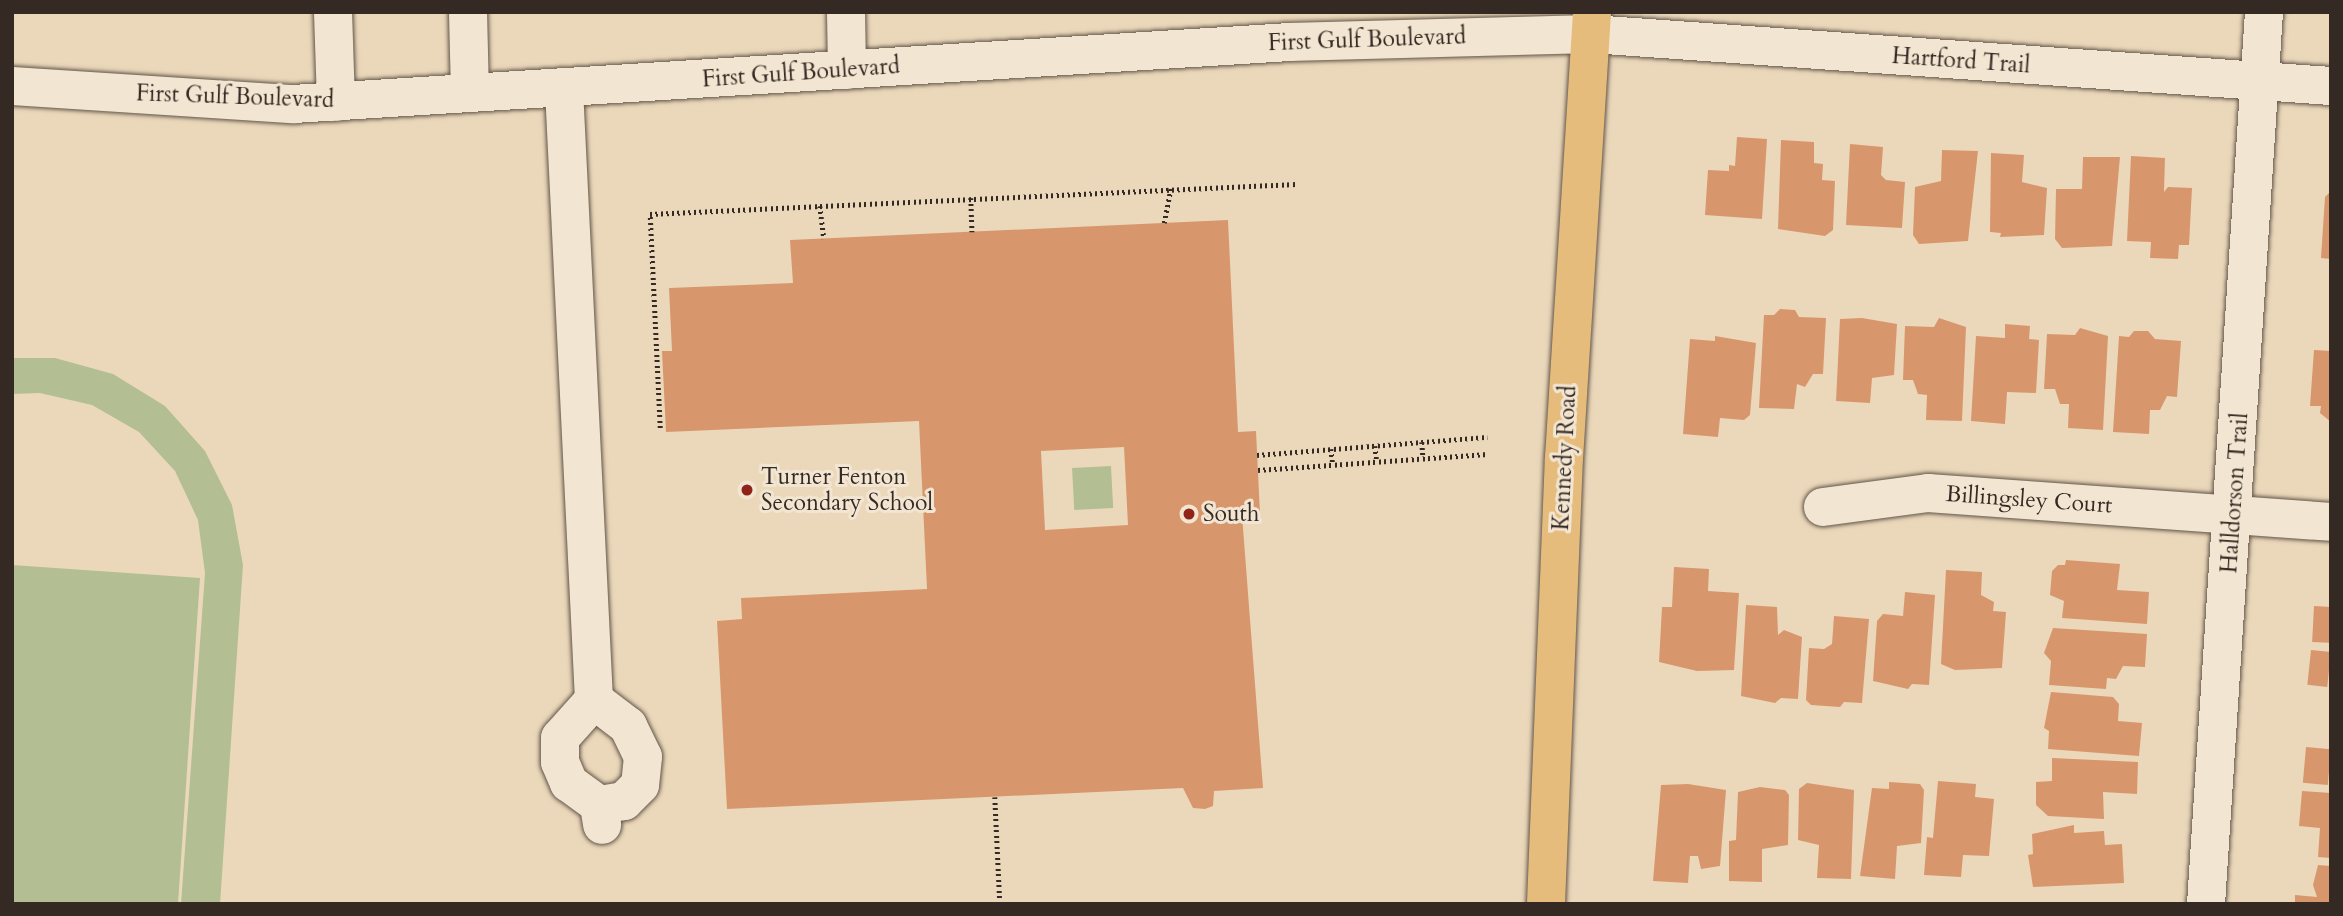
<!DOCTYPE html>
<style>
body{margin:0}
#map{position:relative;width:2343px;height:916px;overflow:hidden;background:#ebd8ba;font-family:Cardo,serif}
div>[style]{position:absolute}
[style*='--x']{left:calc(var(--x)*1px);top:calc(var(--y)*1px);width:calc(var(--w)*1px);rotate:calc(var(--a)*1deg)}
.green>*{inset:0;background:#b3bf92;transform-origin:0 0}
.building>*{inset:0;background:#d8966d;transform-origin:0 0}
.path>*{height:4.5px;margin-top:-2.25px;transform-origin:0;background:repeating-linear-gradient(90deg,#352924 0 2px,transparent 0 5.5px)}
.roads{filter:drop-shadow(0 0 2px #62554a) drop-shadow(0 0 2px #62554a)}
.minor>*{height:38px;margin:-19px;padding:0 19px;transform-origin:19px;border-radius:19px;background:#f2e6d2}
.major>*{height:38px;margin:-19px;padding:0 19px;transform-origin:19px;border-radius:19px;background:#e6bc7d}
.dots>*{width:19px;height:19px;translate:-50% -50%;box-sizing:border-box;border:4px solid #f2e6d2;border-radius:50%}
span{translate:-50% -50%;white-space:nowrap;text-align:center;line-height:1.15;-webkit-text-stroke:6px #f2e6d2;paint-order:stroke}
.street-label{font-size:23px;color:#352924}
.poi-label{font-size:23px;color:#352924}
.left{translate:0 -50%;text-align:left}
.frame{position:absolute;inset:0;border:14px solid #352924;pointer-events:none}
</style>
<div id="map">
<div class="green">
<div style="clip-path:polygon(12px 358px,55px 358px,113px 374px,165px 406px,205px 451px,232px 505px,243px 565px,220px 904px,181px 904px,205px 573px,198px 520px,175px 471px,139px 432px,92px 405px,40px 393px,12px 394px)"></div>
<div style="left:1111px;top:466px;width:42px;height:39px;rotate:87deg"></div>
<div style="clip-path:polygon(12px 565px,200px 578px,178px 904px,12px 904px)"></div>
</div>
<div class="building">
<div style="clip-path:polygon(1737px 137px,1767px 139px,1762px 219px,1705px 215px,1708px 170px,1729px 171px,1729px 165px,1735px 166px)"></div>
<div style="clip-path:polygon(1781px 140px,1814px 142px,1814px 163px,1823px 164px,1822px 180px,1835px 181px,1833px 230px,1825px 236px,1778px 229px)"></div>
<div style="clip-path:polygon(1850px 144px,1883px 147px,1881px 175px,1886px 180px,1905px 182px,1902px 228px,1846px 225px)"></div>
<div style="clip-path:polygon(1942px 150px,1978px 151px,1968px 241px,1919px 244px,1913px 235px,1915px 187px,1941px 181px)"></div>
<div style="clip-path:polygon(1991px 153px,2024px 155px,2022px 182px,2047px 188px,2044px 235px,2000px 237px,2001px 233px,1990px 232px)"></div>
<div style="clip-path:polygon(2131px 156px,2165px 158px,2164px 192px,2168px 187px,2192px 188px,2189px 245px,2179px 245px,2178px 259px,2150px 258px,2151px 242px,2127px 241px)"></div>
<div style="clip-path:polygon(2083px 157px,2120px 157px,2112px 246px,2062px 248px,2055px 239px,2056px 189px,2082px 189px)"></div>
<div style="clip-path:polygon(2331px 191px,2331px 259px,2321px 258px,2325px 197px)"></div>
<div style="clip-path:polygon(evenodd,1228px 220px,1238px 432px,1256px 431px,1260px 514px,1242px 515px,1263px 788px,1214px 791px,1213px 806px,1205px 809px,1193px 808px,1183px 788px,727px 809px,717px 621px,742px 619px,741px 598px,927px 589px,919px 421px,666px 432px,662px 351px,672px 351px,669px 288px,793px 283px,790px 240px,1228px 220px,1124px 447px,1128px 525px,1045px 530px,1041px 451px,1124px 447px)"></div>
<div style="clip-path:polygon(1780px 309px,1795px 310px,1799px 317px,1826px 318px,1823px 374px,1813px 374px,1805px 387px,1797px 384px,1794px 409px,1759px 408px,1764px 315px,1774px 315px)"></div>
<div style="clip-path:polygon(1862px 318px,1897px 324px,1894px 375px,1872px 378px,1870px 403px,1836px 401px,1840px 319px)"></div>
<div style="clip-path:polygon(1939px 318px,1966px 327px,1962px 421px,1926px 420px,1927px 395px,1918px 394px,1913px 380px,1903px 380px,1905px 326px,1934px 327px)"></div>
<div style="clip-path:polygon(2005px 324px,2030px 326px,2029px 339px,2039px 340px,2036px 393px,2007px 392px,2005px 424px,1971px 421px,1976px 336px,2005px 338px)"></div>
<div style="clip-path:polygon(2080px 328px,2108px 336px,2103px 430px,2068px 428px,2069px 404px,2060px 404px,2055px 389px,2044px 389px,2047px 334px,2075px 335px)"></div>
<div style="clip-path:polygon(2134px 331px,2148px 331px,2155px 339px,2181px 341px,2177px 397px,2167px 396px,2160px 410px,2150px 410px,2149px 434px,2113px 432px,2119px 336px,2129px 337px)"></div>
<div style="clip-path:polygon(1715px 336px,1756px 343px,1750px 415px,1744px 420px,1720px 418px,1718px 437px,1683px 434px,1690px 339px,1715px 341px)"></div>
<div style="clip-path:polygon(2314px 350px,2331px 351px,2331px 422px,2320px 413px,2321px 406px,2310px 406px)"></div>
<div style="clip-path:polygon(2066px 560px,2120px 564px,2117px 590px,2149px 592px,2147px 624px,2062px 618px,2064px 601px,2050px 595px,2052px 571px,2058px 565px,2065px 565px)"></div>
<div style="clip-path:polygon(1674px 567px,1709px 569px,1708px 591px,1739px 593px,1734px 670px,1697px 671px,1659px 662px,1662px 607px,1672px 607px)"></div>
<div style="clip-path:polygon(1946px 570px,1982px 572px,1981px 595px,1994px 602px,1993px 611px,2006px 612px,2002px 668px,1955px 670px,1941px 664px)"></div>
<div style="clip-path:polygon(1905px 592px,1935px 595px,1929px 685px,1912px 684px,1908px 689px,1873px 681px,1877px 621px,1883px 614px,1903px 616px)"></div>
<div style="clip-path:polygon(1746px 605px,1777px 607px,1778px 635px,1784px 630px,1802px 637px,1798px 699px,1781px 698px,1775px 703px,1741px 696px)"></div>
<div style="left:2314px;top:606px;width:17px;height:36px;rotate:3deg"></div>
<div style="clip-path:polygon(1834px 616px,1869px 619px,1862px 703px,1844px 702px,1840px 707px,1811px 705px,1806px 700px,1809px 648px,1824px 649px,1832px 644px)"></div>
<div style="clip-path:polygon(2053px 628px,2147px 634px,2145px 667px,2123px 666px,2116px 679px,2107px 678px,2106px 689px,2049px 685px,2051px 661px,2044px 653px)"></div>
<div style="left:2311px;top:650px;width:20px;height:35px;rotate:6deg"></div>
<div style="clip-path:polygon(2051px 692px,2113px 697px,2119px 704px,2118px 721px,2142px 723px,2139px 756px,2048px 749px,2049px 731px,2044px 728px)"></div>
<div style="left:2306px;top:747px;width:25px;height:36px;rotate:5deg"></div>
<div style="clip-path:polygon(2052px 758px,2138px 762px,2137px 794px,2103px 792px,2104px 819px,2048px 816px,2036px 805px,2036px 782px,2052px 781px)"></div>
<div style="clip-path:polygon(1938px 781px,1976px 784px,1975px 797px,1994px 799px,1989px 856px,1963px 855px,1961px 877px,1924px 875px,1927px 837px,1933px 838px)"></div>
<div style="clip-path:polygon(1889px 782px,1920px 784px,1924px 790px,1921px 843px,1897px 846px,1895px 879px,1860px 876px,1872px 788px,1889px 789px)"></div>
<div style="clip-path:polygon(1807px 783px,1854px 790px,1851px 879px,1817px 878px,1819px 845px,1798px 840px,1799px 789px)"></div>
<div style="clip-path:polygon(1688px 784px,1726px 790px,1720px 866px,1701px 869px,1698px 856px,1690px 856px,1688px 883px,1653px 881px,1661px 785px)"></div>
<div style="clip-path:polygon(1760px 787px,1785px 790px,1789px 795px,1788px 845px,1762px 849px,1762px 882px,1729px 881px,1729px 841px,1736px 840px,1738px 792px)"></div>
<div style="clip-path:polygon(2302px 791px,2331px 793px,2331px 858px,2318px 857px,2320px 828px,2299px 826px)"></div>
<div style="clip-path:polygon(2074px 825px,2074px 833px,2104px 831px,2105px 845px,2122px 844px,2124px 883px,2033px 887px,2028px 855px,2033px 854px,2032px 834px)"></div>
<div style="clip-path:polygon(2318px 865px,2331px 866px,2331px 904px,2295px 904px,2295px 895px,2317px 897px,2313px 885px)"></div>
</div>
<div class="path">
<div style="--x:971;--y:198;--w:34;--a:88"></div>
<div style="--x:820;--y:206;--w:33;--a:83"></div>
<div style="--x:1164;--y:223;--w:36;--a:-79"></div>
<div style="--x:660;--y:428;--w:214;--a:-92.7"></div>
<div style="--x:650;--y:214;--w:647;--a:-2.66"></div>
<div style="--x:1422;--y:442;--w:16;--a:86"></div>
<div style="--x:1375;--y:446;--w:16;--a:83"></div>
<div style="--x:1331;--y:449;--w:16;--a:83"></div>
<div style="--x:1257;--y:455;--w:231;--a:-4.5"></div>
<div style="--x:1258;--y:470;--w:230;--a:-4"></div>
<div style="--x:995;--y:797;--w:107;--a:87.3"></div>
</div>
<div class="roads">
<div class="minor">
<div style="--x:333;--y:12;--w:90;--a:88.1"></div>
<div style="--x:468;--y:12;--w:81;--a:88.6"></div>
<div style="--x:846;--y:12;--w:58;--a:89"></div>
<div style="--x:12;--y:86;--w:282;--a:3.7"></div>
<div style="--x:293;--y:104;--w:998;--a:-3.56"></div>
<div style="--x:1289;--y:42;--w:302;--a:-1.5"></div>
<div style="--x:1591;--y:34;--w:742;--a:4.02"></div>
<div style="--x:564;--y:89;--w:612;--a:87.19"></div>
<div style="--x:594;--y:700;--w:51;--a:131.8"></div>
<div style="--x:560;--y:738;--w:24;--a:90"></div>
<div style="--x:560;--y:762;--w:23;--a:67"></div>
<div style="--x:569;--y:783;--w:37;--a:36"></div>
<div style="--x:599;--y:805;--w:20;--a:81"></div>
<div style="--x:1823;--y:507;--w:106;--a:-7.6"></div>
<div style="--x:1928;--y:493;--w:404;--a:4.1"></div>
<div style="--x:594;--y:700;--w:43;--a:37.4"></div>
<div style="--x:628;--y:726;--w:34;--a:64"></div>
<div style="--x:643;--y:757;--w:28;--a:96"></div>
<div style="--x:640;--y:785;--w:23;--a:135"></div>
<div style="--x:624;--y:801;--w:25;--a:171"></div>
<div style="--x:2206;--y:904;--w:894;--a:-86.28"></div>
</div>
<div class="major">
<div style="--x:1546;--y:904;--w:446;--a:-87.7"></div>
<div style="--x:1564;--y:458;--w:447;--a:-86.4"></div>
</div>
</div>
<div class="dots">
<div style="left:747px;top:490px;background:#8f2418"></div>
<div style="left:1189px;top:514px;background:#8f2418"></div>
</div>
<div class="street-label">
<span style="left:1367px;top:40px;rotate:-2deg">First Gulf Boulevard</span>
<span style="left:1961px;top:61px;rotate:4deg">Hartford Trail</span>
<span style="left:801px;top:73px;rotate:-4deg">First Gulf Boulevard</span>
<span style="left:235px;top:97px;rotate:2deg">First Gulf Boulevard</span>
<span style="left:1565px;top:458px;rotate:-87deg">Kennedy Road</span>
<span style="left:2235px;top:493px;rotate:-86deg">Halldorson Trail</span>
<span style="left:2029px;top:500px;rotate:4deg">Billingsley Court</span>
</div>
<div class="poi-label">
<span class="left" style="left:761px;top:490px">Turner Fenton<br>Secondary School</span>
<span class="left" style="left:1203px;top:514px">South</span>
</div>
<div class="frame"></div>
</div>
